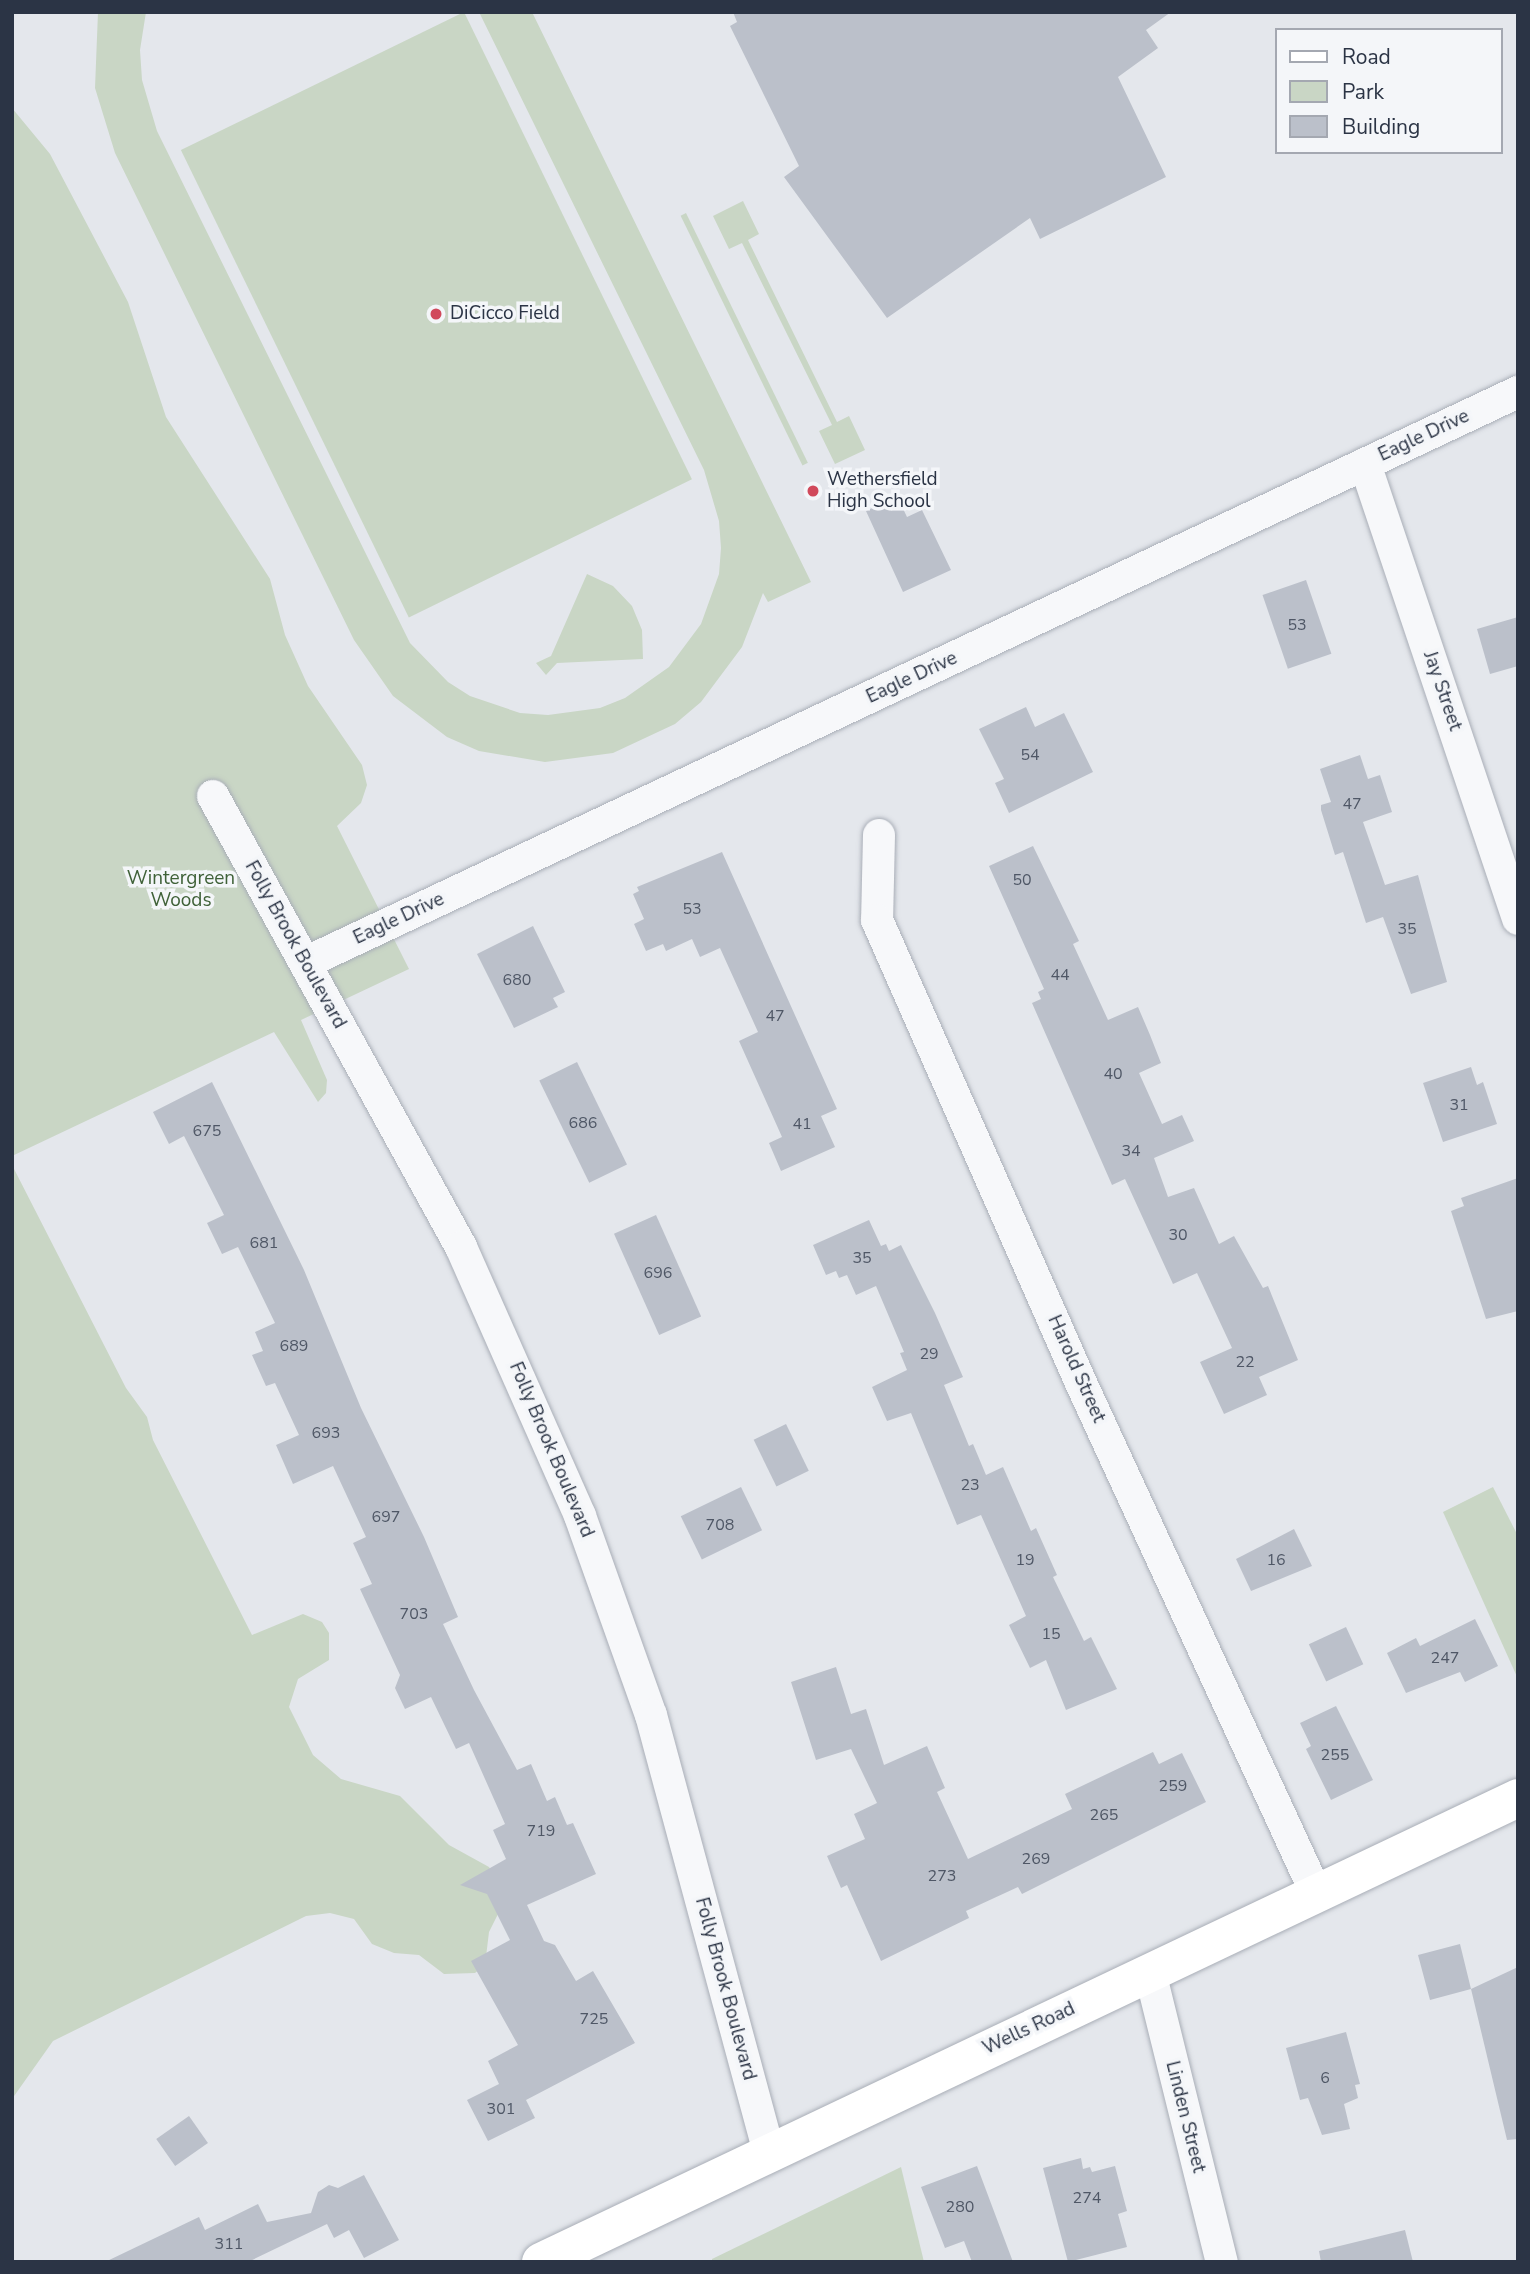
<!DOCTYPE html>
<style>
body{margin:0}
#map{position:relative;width:1530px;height:2274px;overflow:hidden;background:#e4e7ec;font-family:"Nunito Sans",sans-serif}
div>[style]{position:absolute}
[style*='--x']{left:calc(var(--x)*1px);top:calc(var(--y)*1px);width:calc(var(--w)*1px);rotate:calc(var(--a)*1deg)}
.green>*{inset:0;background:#c9d6c5;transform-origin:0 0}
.building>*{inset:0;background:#bbc0ca;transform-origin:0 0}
.roads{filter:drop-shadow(0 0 2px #a9aeb7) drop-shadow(0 0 2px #a9aeb7)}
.minor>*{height:32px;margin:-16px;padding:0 16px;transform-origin:16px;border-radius:16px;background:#f7f8fa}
.secondary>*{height:38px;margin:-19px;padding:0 19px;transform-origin:19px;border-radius:19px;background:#fff}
.dots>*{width:19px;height:19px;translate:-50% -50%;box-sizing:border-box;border:4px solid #f4f6f9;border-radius:50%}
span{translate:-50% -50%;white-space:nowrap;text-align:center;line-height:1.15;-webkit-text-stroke:7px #f4f6f9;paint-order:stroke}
.number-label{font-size:16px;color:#4f5766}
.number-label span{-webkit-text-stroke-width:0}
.poi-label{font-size:19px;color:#2b3445}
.left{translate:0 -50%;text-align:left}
.street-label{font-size:19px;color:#2b3445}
.park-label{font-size:19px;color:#3f6138}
.frame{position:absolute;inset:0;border:14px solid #2b3445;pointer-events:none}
.legend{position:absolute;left:1275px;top:28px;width:228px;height:126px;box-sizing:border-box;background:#f4f6f9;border:2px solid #a4a8b1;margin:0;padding:9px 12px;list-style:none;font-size:21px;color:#2b3445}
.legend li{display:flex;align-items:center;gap:14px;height:35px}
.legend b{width:35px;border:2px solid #a4a8b1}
</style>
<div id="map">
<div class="green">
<div style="clip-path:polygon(98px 12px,146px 12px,140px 50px,142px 80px,157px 131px,410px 643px,448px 682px,470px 696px,520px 713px,548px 715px,600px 708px,625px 698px,669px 667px,701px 624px,719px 574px,721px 548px,719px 521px,704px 470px,479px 12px,532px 12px,811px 582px,768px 602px,763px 593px,742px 647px,701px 702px,675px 724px,613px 753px,545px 762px,479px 751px,447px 737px,393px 696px,354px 640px,115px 153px,95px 88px)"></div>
<div style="left:464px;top:12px;width:520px;height:315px;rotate:64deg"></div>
<div style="clip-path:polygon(12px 108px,50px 154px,128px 302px,166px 417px,270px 579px,285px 635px,308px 686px,362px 765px,367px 785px,361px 803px,337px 826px,409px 969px,301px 1020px,327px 1080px,326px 1093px,318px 1102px,274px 1032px,12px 1156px)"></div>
<div style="clip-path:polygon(743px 201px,759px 234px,748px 240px,837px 422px,849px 416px,865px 450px,835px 464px,819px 431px,832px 425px,742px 243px,729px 249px,713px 216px)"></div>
<div style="left:686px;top:213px;width:278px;height:6px;rotate:64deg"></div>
<div style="clip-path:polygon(587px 574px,613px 586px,632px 606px,642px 630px,643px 659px,557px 663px,546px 675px,536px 663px,551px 656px)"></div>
<div style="clip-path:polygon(12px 1165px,126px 1388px,147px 1417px,153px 1440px,252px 1635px,303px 1614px,322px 1622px,329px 1633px,329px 1660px,298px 1679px,289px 1707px,313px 1755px,341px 1779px,400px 1796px,449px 1845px,489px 1867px,506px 1898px,489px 1932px,485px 1965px,475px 1973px,444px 1974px,419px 1955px,394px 1953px,372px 1944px,354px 1919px,330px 1913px,306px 1916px,53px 2041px,12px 2099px)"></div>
<div style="clip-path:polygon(1493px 1487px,1518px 1536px,1518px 1679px,1443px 1512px)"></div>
<div style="clip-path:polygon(901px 2167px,924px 2262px,712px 2262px,712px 2259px)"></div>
</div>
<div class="building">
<div style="clip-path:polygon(733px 12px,1171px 12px,1146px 30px,1158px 48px,1118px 77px,1166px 177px,1040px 239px,1030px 218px,887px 318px,784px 177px,799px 166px,730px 26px,737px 22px)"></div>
<div style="clip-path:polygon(897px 496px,907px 517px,922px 510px,951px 570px,903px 592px,866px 511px)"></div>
<div style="left:1306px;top:580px;width:78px;height:46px;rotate:71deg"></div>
<div style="clip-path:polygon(1518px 617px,1518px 666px,1490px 674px,1477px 629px)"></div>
<div style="clip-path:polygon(1026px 707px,1035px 727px,1064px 713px,1093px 772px,1009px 813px,995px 783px,1004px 779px,979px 729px)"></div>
<div style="clip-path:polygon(1360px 755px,1368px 779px,1380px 775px,1392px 812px,1363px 822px,1385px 885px,1418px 875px,1447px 982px,1411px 994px,1383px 917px,1366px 923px,1343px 852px,1335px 855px,1321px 810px,1321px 805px,1331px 802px,1320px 769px)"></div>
<div style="clip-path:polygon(1033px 846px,1079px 941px,1073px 944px,1108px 1020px,1138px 1007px,1150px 1035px,1161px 1063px,1139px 1073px,1162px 1124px,1182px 1115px,1194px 1141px,1154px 1158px,1168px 1197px,1194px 1188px,1219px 1244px,1234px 1236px,1263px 1288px,1268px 1286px,1298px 1360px,1259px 1377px,1267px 1395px,1224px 1414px,1200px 1362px,1232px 1348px,1197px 1273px,1173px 1284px,1125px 1179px,1112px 1185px,1032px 1003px,1041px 999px,1038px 992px,1044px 989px,989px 866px)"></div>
<div style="clip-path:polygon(722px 852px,837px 1109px,821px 1116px,835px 1147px,781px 1171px,769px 1143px,782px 1137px,739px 1041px,758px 1032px,720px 948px,700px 957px,692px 939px,666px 951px,663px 944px,646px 951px,634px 924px,644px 919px,633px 894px,639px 891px,637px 887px)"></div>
<div style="clip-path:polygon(533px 926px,565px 992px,553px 998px,558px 1007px,514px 1028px,477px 954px)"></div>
<div style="left:577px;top:1062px;width:114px;height:42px;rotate:64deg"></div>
<div style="clip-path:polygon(1471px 1067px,1477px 1085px,1483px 1082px,1497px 1124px,1443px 1142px,1423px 1083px)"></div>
<div style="clip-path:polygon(212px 1082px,304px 1270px,361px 1408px,424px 1537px,458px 1617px,443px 1624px,474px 1690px,517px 1770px,531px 1764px,547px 1801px,555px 1797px,567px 1825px,573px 1823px,596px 1874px,527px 1905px,544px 1941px,555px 1945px,576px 1981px,593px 1971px,635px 2043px,526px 2100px,535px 2118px,488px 2141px,467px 2100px,499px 2084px,488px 2061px,518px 2045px,471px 1961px,510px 1940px,487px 1894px,460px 1885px,506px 1859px,493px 1830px,505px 1824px,469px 1743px,456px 1749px,431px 1697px,405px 1709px,395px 1688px,400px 1675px,360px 1589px,372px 1584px,353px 1543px,366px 1537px,333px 1466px,293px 1484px,276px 1445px,299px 1435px,275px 1383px,266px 1386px,252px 1355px,263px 1351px,255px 1332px,275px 1323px,238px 1247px,222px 1254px,207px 1223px,224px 1215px,184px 1136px,169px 1144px,153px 1112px)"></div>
<div style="clip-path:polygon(1518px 1178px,1518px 1311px,1486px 1319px,1451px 1211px,1464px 1206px,1461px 1198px)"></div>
<div style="left:656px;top:1215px;width:111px;height:46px;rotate:66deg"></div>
<div style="clip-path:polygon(869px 1220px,881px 1246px,886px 1244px,889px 1251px,901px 1245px,935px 1313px,963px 1377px,944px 1385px,969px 1446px,973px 1444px,986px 1475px,1003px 1467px,1031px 1531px,1036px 1528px,1057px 1575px,1053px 1577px,1084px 1641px,1091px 1637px,1117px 1689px,1066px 1710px,1046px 1660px,1030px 1668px,1009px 1625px,1026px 1616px,981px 1515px,957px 1525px,911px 1413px,887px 1421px,872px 1387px,907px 1370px,900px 1353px,904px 1352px,876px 1286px,856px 1295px,847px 1275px,839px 1278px,836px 1271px,826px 1275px,813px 1245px)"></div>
<div style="left:786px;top:1424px;width:52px;height:36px;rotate:64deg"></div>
<div style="left:741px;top:1487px;width:48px;height:67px;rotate:64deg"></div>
<div style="clip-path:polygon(1294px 1529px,1312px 1566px,1251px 1591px,1236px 1559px)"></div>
<div style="clip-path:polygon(1475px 1619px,1498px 1666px,1465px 1682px,1460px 1672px,1406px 1693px,1387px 1653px,1416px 1638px,1420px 1646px)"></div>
<div style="left:1346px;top:1627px;width:41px;height:41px;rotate:65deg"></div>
<div style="clip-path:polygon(836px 1667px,851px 1714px,866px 1709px,884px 1765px,927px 1746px,945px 1788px,937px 1792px,968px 1859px,1072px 1809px,1065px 1794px,1153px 1752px,1159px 1764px,1182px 1753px,1206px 1802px,1022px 1894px,1018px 1887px,966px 1911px,969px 1918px,881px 1961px,847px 1885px,841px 1888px,827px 1856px,865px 1839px,854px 1814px,877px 1803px,851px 1749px,816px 1760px,791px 1682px)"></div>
<div style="clip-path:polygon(1336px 1706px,1373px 1780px,1331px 1800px,1306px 1749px,1311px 1746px,1300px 1723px)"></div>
<div style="clip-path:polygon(1460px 1944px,1471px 1989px,1518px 1967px,1518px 2139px,1507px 2140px,1471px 1989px,1430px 2000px,1418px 1955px)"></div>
<div style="clip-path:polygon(1346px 2032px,1360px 2084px,1355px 2085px,1358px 2098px,1344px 2104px,1350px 2129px,1322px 2135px,1308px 2098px,1300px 2100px,1286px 2048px)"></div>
<div style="left:189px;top:2116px;width:33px;height:40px;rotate:55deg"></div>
<div style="clip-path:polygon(1081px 2158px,1083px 2169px,1090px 2167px,1092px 2172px,1115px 2166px,1127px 2211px,1118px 2214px,1127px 2247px,1068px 2262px,1043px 2168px)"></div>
<div style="clip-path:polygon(977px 2166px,1013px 2262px,972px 2262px,964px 2241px,945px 2248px,921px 2187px)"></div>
<div style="clip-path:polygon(364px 2175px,399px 2240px,364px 2258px,349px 2230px,334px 2238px,327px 2224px,248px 2262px,105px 2262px,199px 2217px,205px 2230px,258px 2204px,267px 2222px,311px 2213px,318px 2192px,329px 2185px,338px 2188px)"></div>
<div style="clip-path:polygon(1405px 2230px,1413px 2262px,1321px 2262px,1319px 2251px)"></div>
</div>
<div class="roads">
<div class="minor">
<div style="--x:1365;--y:464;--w:480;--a:71.4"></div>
<div style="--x:213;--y:796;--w:515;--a:61.19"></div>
<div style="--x:461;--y:1247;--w:294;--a:66.1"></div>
<div style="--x:580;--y:1516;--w:211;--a:70.4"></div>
<div style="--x:651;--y:1715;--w:454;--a:74.9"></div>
<div style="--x:879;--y:835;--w:85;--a:91.3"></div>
<div style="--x:877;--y:920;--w:506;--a:66.22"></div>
<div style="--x:1081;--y:1383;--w:562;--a:65.26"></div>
<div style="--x:305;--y:963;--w:1341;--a:-25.21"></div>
<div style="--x:1150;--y:1972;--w:299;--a:76.1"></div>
</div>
<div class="secondary">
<div style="--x:541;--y:2262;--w:1082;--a:-25.4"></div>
</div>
</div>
<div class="dots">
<div style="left:436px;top:314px;background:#d1495b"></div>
<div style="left:813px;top:491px;background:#d1495b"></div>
</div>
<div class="number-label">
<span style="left:1297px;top:625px">53</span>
<span style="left:1030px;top:755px">54</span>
<span style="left:1352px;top:804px">47</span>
<span style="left:1022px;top:880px">50</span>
<span style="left:692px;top:909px">53</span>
<span style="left:1407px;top:929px">35</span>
<span style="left:1060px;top:975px">44</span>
<span style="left:517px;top:980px">680</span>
<span style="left:775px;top:1016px">47</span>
<span style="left:1113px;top:1074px">40</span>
<span style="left:1459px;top:1105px">31</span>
<span style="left:583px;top:1123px">686</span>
<span style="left:802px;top:1124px">41</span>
<span style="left:207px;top:1131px">675</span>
<span style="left:1131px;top:1151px">34</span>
<span style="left:1178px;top:1235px">30</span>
<span style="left:264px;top:1243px">681</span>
<span style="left:862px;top:1258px">35</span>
<span style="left:658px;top:1273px">696</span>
<span style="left:294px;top:1346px">689</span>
<span style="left:929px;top:1354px">29</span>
<span style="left:1245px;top:1362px">22</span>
<span style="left:326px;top:1433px">693</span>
<span style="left:970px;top:1485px">23</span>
<span style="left:386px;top:1517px">697</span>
<span style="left:720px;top:1525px">708</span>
<span style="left:1025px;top:1560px">19</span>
<span style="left:1276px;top:1560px">16</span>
<span style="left:414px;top:1614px">703</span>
<span style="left:1051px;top:1634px">15</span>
<span style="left:1445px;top:1658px">247</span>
<span style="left:1335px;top:1755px">255</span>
<span style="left:1173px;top:1786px">259</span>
<span style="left:1104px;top:1815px">265</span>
<span style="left:541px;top:1831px">719</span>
<span style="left:1036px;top:1859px">269</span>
<span style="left:942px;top:1876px">273</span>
<span style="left:594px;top:2019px">725</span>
<span style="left:1325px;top:2078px">6</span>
<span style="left:501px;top:2109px">301</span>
<span style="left:1087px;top:2198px">274</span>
<span style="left:960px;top:2207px">280</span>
<span style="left:229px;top:2244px">311</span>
</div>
<div class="poi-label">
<span class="left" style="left:450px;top:314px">DiCicco Field</span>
<span class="left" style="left:827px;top:491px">Wethersfield<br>High School</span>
</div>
<div class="street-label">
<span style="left:1424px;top:436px;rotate:-25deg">Eagle Drive</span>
<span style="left:912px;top:678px;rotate:-25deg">Eagle Drive</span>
<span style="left:1442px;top:691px;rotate:71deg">Jay Street</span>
<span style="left:399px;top:919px;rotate:-25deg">Eagle Drive</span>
<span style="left:295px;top:945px;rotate:61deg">Folly Brook Boulevard</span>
<span style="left:1076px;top:1369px;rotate:66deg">Harold Street</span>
<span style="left:551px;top:1450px;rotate:67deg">Folly Brook Boulevard</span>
<span style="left:725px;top:1989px;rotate:75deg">Folly Brook Boulevard</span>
<span style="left:1029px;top:2029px;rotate:-25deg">Wells Road</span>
<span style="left:1185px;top:2117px;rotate:76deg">Linden Street</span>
</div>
<div class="park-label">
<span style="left:181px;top:890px">Wintergreen<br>Woods</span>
</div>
<div class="frame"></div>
<ul class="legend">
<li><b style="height:9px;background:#fff"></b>Road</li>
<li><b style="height:19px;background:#c9d6c5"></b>Park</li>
<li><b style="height:19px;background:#bbc0ca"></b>Building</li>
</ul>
</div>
